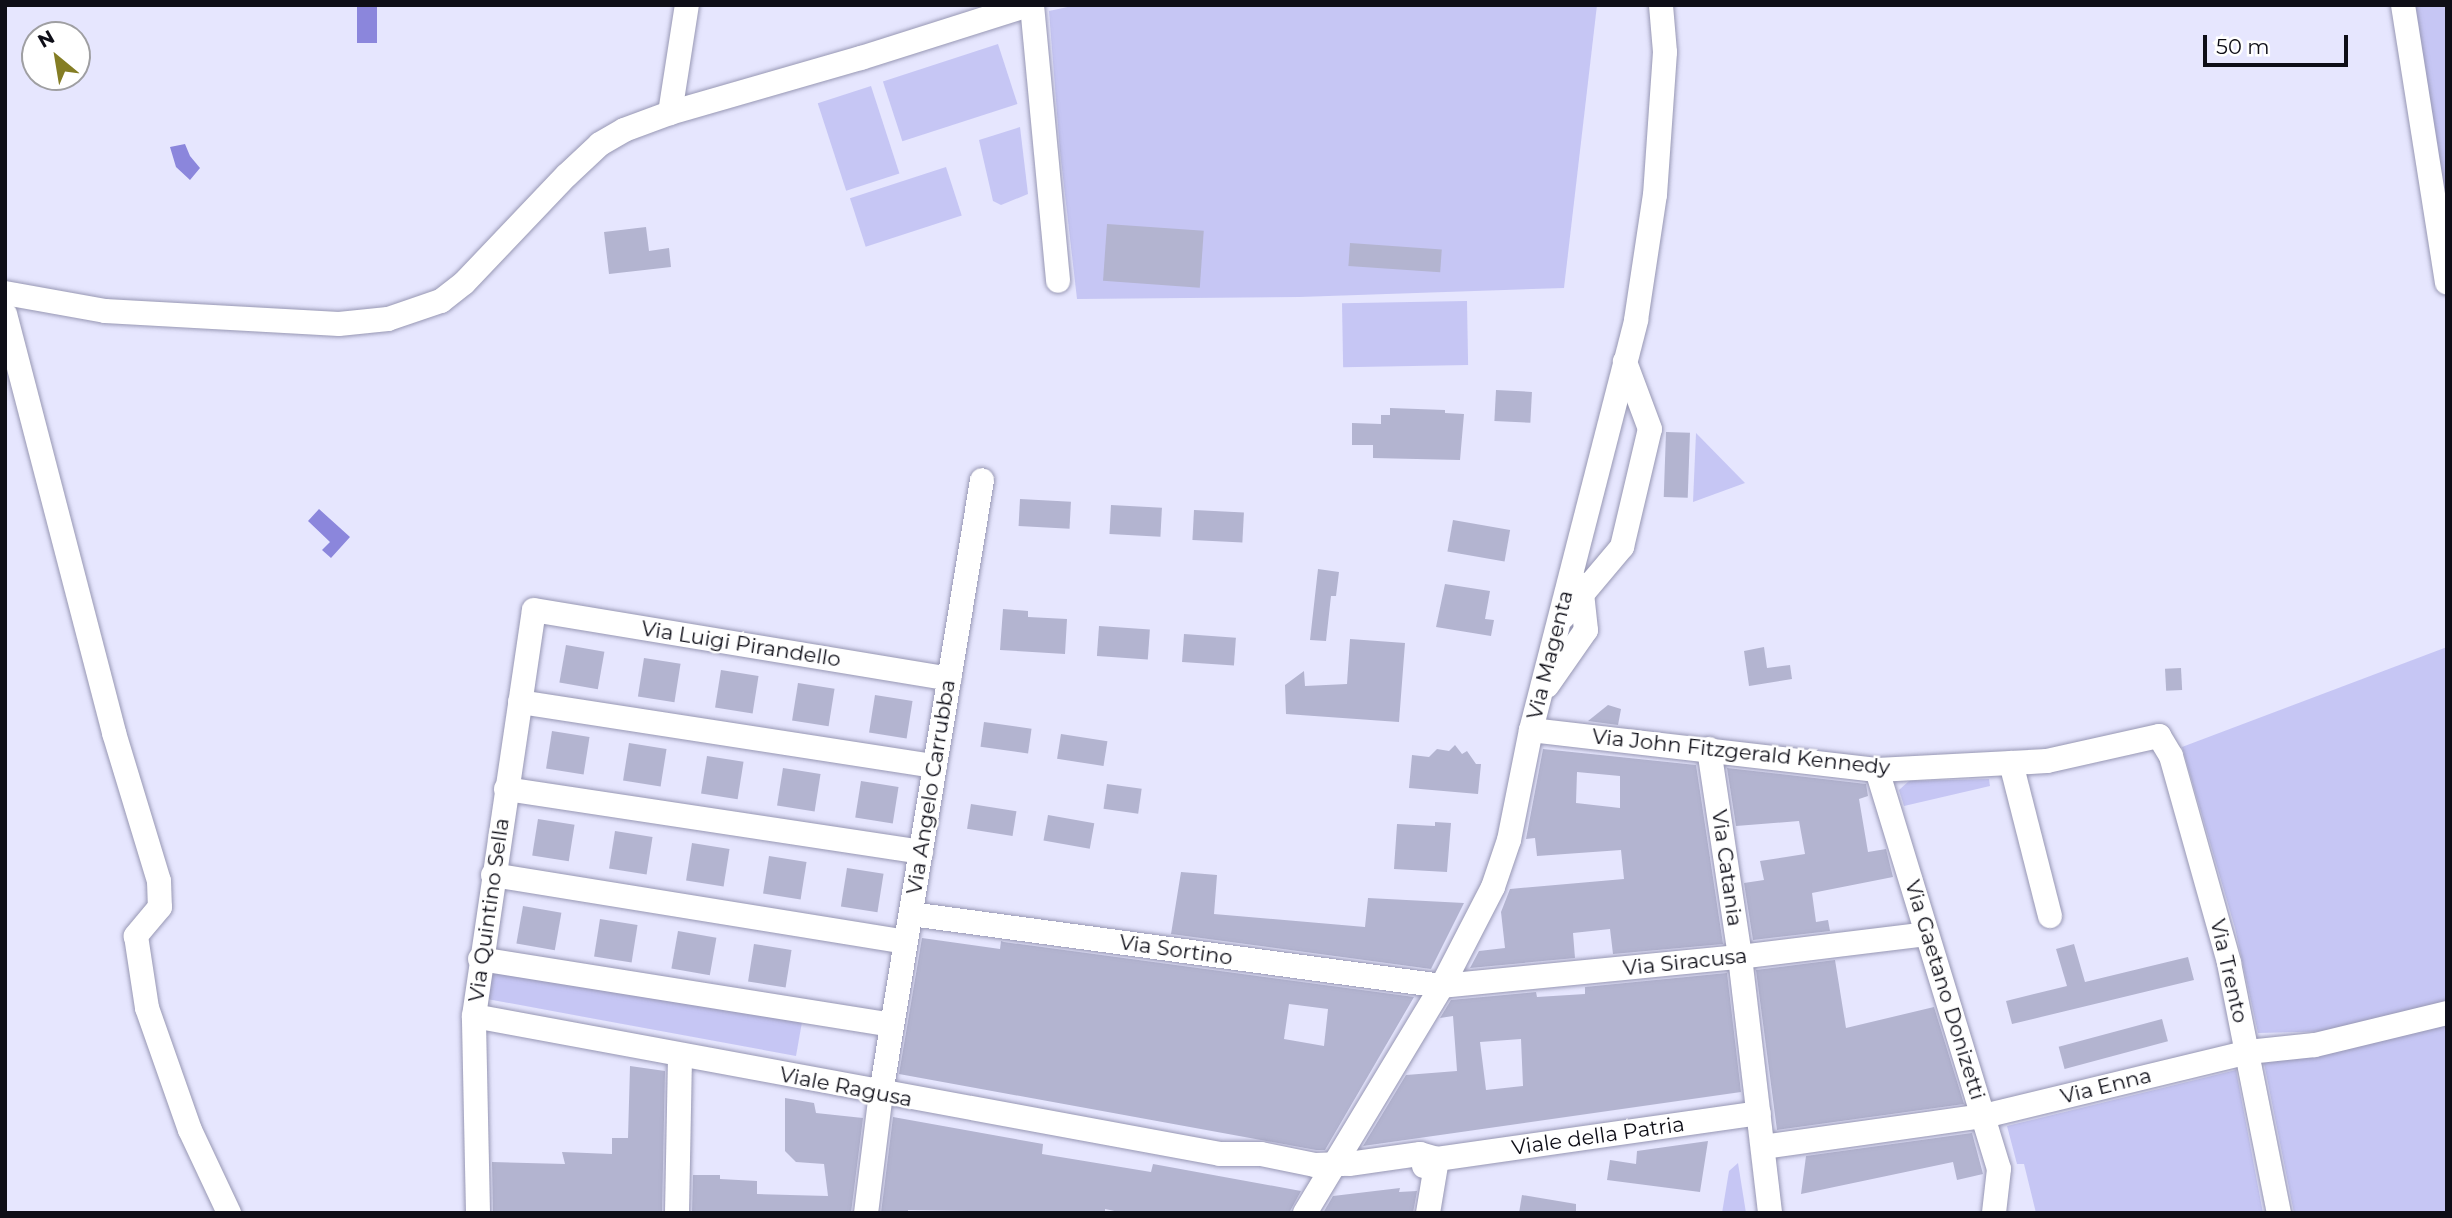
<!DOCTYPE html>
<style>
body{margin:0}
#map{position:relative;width:2452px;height:1218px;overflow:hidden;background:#e6e6fe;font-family:Montserrat,sans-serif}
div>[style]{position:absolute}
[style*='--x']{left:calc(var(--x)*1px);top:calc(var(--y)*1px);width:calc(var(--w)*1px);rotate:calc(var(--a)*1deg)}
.green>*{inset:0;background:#c6c6f4;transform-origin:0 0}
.water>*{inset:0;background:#8b86dc;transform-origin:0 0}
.building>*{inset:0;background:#b3b4d0;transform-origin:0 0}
.roads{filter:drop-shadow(0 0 2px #9797b3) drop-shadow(0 0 2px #9797b3)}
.minor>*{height:24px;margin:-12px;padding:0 12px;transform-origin:12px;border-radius:12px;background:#fff}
span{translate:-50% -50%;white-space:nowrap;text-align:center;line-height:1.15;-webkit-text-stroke:5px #fff;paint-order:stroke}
.street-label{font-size:21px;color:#0e0e17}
.frame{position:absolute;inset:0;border:7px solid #0e0e17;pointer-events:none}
.north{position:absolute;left:21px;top:21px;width:70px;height:70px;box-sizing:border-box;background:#fff;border:2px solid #9f9fa2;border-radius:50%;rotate:330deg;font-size:19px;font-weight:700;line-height:28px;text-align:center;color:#0e0e17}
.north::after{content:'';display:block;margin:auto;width:24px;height:32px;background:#847d24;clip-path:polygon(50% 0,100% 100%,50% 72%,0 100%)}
.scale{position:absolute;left:2203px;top:35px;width:145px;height:32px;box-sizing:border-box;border:4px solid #0e0e17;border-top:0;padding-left:9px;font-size:21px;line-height:24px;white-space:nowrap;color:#0e0e17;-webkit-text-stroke:5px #fff;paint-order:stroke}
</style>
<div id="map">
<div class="green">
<div style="clip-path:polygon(1077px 5px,1597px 5px,1564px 288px,1299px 297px,1077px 299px,1060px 151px,1049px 11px)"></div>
<div style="clip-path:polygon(2412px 5px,2447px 5px,2447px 228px)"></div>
<div style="left:998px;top:44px;width:63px;height:121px;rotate:72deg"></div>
<div style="left:871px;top:86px;width:92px;height:56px;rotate:72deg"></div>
<div style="clip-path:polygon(1020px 127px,1028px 194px,1001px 205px,993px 201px,979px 140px)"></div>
<div style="left:946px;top:167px;width:51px;height:101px;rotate:72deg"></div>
<div style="left:1467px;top:301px;width:64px;height:125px;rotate:89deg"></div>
<div style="clip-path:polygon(1696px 433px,1745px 483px,1693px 502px)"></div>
<div style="clip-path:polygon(2447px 647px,2447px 1005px,2342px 1031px,2258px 1033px,2235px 928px,2182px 747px)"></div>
<div style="clip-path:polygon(1989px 779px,1990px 786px,1904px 806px,1899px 790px,1909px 781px)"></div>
<div style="clip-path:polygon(491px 972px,802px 1022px,796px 1056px,487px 999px)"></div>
<div style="clip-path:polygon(2447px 1021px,2447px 1213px,2294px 1213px,2264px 1063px)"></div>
<div style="clip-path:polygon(2236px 1070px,2263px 1213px,2036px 1213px,2024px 1164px,2017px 1164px,2007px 1126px)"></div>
<div style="clip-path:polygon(1738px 1163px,1746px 1213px,1722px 1213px,1729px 1171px)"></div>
</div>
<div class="water">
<div style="left:357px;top:5px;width:20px;height:38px"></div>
<div style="clip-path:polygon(185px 144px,190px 156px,200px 168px,190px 180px,176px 167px,170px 147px)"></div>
<div style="clip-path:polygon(319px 509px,350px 537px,331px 558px,322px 550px,330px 542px,308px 521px)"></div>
</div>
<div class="building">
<div style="left:1107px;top:224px;width:97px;height:57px;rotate:4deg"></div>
<div style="clip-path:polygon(646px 227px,649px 251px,669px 248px,671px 267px,609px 274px,604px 232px)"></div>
<div style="left:1350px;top:243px;width:92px;height:23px;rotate:4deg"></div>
<div style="left:1496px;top:390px;width:36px;height:31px;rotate:3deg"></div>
<div style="clip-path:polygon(1390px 408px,1445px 410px,1445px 413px,1464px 414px,1460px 460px,1373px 458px,1373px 445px,1352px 445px,1352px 423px,1381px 424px,1381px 415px,1390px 415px)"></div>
<div style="left:1666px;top:432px;width:24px;height:65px;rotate:2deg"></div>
<div style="left:1020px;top:499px;width:51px;height:27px;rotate:3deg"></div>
<div style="left:1111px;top:505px;width:51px;height:29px;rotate:3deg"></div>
<div style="left:1194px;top:510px;width:50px;height:30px;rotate:3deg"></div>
<div style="left:1453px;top:520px;width:58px;height:32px;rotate:10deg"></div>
<div style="clip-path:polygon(1318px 569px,1339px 572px,1336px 596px,1331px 596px,1326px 641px,1310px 640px)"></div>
<div style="clip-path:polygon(1445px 584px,1490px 591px,1485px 619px,1494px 620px,1491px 636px,1436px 627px)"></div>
<div style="clip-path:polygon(1003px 609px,1028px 611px,1028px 617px,1067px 619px,1065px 654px,1000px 650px)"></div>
<div style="left:1099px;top:626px;width:51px;height:30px;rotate:4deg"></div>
<div style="left:1184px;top:634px;width:52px;height:28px;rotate:4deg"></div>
<div style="clip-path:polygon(1350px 639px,1405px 643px,1399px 722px,1286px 714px,1285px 685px,1304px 671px,1305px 686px,1347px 684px)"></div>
<div style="left:566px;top:645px;width:39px;height:38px;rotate:10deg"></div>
<div style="clip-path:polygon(1764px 647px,1767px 668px,1790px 665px,1792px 679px,1749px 686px,1744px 651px)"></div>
<div style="left:644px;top:658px;width:37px;height:39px;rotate:9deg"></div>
<div style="left:2181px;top:668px;width:22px;height:16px;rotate:87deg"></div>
<div style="left:721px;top:670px;width:38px;height:38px;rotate:9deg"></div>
<div style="left:798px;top:683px;width:37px;height:38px;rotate:9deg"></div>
<div style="left:875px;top:695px;width:38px;height:38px;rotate:9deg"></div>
<div style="clip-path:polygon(1608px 705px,1621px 709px,1618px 725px,1588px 721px)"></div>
<div style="left:984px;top:722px;width:48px;height:25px;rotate:8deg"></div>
<div style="left:552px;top:731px;width:38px;height:38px;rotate:9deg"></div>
<div style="left:1061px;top:734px;width:47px;height:25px;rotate:9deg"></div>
<div style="left:629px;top:743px;width:38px;height:38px;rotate:9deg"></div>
<div style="clip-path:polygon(1455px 745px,1462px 754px,1467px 751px,1476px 764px,1481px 764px,1478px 794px,1409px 788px,1412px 755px,1429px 757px,1437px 749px,1449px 751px)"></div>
<div style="clip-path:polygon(evenodd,1543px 749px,1696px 765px,1723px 944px,1613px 954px,1610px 929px,1573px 933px,1575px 958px,1470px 968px,1479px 951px,1505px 948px,1501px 912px,1510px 889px,1624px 879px,1621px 850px,1537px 856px,1535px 838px,1526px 839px,1543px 749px,1577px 772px,1620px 776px,1620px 808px,1576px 803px,1577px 772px)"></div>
<div style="left:707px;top:756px;width:37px;height:38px;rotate:9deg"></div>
<div style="left:783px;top:768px;width:38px;height:38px;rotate:9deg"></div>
<div style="clip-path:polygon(1727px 768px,1866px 784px,1868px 796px,1859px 799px,1868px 852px,1886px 849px,1893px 877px,1812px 893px,1816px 922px,1828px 920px,1830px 931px,1753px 940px,1744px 883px,1764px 880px,1760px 861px,1805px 854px,1799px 821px,1736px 826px)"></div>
<div style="left:861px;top:781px;width:38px;height:37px;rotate:9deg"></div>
<div style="left:1107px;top:784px;width:35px;height:25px;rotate:8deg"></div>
<div style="left:971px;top:804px;width:46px;height:25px;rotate:9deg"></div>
<div style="left:1048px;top:815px;width:47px;height:26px;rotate:10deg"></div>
<div style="left:538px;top:819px;width:37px;height:37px;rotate:9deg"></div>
<div style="clip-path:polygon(1435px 822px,1451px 823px,1447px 872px,1394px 869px,1397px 824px,1435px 826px)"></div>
<div style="left:615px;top:831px;width:38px;height:38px;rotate:9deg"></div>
<div style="left:692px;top:843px;width:38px;height:38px;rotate:9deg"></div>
<div style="left:769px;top:856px;width:38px;height:38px;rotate:9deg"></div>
<div style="left:847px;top:868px;width:37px;height:39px;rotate:9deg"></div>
<div style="clip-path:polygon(1181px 872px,1217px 875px,1214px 914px,1365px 927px,1368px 898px,1464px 903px,1431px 969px,1171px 934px)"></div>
<div style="left:523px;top:906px;width:39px;height:38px;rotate:10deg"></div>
<div style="left:600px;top:919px;width:38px;height:38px;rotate:9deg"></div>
<div style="left:678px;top:931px;width:39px;height:38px;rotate:10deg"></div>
<div style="clip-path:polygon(evenodd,922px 938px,1000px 949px,1001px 941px,1004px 942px,1414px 997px,1325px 1150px,1316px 1150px,899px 1074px,922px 938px,1289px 1004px,1328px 1009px,1324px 1046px,1284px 1039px,1289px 1004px)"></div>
<div style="left:754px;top:944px;width:38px;height:38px;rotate:9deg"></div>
<div style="clip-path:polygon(2074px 944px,2085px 982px,2188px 957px,2194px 980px,2012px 1024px,2006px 1001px,2067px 986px,2056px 949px)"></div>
<div style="clip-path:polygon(1835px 960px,1846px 1028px,1934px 1007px,1964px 1104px,1777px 1130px,1756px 970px)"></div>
<div style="clip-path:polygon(evenodd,1727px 973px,1741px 1092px,1363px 1146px,1406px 1075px,1457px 1071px,1453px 1016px,1440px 1018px,1451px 1000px,1536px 992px,1537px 997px,1585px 994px,1585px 987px,1727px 973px,1521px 1039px,1523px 1086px,1486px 1090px,1480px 1042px,1521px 1039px)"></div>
<div style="left:2162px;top:1019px;width:23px;height:107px;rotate:75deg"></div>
<div style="clip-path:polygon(630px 1066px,665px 1071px,662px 1213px,493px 1213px,492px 1162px,565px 1164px,562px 1152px,612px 1154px,612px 1138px,628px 1138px)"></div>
<div style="clip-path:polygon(785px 1098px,814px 1103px,816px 1113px,863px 1118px,851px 1213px,692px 1213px,693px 1175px,720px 1175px,720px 1179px,757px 1181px,757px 1194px,828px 1196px,824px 1164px,796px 1162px,785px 1151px)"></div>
<div style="clip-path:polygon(893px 1117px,1043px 1144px,1042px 1154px,1151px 1172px,1153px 1164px,1301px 1191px,1289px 1213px,1124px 1213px,1105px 1209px,1105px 1213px,908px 1210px,908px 1213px,881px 1213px)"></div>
<div style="clip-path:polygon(1972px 1133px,1983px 1174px,1957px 1180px,1953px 1162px,1801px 1194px,1806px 1156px)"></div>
<div style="clip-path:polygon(1708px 1141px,1700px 1192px,1607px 1180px,1610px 1160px,1636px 1164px,1637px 1151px)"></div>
<div style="clip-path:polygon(1400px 1188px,1399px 1192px,1417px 1191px,1413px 1213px,1323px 1213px,1333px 1196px)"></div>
<div style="clip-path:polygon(1522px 1195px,1576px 1204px,1576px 1213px,1519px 1213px)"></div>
</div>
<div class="roads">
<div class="minor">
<div style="--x:1032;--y:5;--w:277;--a:84.6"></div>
<div style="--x:2403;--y:5;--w:281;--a:81"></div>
<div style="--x:670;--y:113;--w:109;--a:-81.1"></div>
<div style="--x:5;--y:293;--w:102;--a:10.2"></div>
<div style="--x:105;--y:311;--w:234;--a:3.2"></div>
<div style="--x:339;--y:324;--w:49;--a:-5.8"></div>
<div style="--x:388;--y:319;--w:56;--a:-18.8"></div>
<div style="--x:441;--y:301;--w:29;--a:-38"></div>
<div style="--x:464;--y:283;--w:149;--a:-46.4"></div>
<div style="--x:567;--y:175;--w:45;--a:-43.2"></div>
<div style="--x:600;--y:144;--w:28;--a:-30"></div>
<div style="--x:624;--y:130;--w:49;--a:-20.3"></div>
<div style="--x:670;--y:113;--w:199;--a:-16.1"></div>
<div style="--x:861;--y:58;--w:175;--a:-17.6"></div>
<div style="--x:5;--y:314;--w:433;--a:75.4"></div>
<div style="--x:114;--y:733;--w:155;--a:73.1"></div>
<div style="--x:159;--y:881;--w:26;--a:88"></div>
<div style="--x:160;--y:907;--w:38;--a:130"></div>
<div style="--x:136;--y:936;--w:73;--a:81.3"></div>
<div style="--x:147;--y:1008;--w:129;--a:70.6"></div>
<div style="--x:190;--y:1130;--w:92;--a:64.8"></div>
<div style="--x:1563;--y:617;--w:92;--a:-49.9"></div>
<div style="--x:1622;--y:547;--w:121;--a:-76.7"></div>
<div style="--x:1650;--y:429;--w:72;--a:-110.5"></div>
<div style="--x:1547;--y:686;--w:68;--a:-55.1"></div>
<div style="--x:1586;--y:630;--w:46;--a:-96.2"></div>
<div style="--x:520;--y:702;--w:420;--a:8.8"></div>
<div style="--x:1531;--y:730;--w:348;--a:6.6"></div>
<div style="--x:1877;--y:770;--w:170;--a:-3"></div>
<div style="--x:2047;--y:761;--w:115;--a:-12.6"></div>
<div style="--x:2159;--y:736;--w:23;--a:59"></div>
<div style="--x:2171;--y:756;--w:215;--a:74.3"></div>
<div style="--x:2229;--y:963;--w:255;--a:78.7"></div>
<div style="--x:1709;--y:749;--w:210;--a:81.5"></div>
<div style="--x:1740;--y:957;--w:258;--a:83.3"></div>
<div style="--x:2011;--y:763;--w:158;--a:75.7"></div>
<div style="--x:1877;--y:770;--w:417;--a:73"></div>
<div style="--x:1999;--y:1169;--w:44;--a:96.5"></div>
<div style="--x:506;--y:789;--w:420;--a:8.6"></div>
<div style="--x:493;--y:875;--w:418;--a:9.2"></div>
<div style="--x:911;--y:914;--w:536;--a:7.72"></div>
<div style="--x:1442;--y:986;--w:299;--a:-5.6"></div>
<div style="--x:1740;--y:957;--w:188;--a:-7"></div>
<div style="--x:480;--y:959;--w:417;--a:9.1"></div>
<div style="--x:474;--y:1016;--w:759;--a:10.48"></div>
<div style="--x:1220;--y:1154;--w:41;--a:0"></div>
<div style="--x:1261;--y:1154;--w:55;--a:11.5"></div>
<div style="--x:1315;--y:1165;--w:34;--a:-2"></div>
<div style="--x:1349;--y:1164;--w:72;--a:-8"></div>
<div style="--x:1420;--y:1154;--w:18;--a:16"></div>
<div style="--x:1763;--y:1147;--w:223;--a:-8"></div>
<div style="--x:1984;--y:1116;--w:272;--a:-13.6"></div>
<div style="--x:2248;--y:1052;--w:67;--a:-6"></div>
<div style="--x:2315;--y:1045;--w:136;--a:-13.6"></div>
<div style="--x:1424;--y:1166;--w:15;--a:-28"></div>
<div style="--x:1437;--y:1159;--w:325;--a:-8.1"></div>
<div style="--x:478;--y:1213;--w:197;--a:-91.2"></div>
<div style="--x:474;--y:1016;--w:410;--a:-81.6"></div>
<div style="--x:534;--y:610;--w:421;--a:9.4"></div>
<div style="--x:677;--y:1213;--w:158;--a:-88.9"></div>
<div style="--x:866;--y:1213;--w:121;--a:-82.9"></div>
<div style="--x:881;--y:1093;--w:621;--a:-80.64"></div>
<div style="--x:1305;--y:1213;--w:265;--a:-58.9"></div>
<div style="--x:1442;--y:986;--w:111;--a:-62.7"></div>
<div style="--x:1493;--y:887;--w:50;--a:-71.2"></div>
<div style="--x:1509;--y:840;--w:112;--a:-78.7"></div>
<div style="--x:1531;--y:730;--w:423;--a:-75.6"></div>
<div style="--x:1636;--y:320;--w:126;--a:-81.4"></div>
<div style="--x:1655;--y:195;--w:143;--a:-86"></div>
<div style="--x:1665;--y:52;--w:47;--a:-94.9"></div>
<div style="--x:1428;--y:1213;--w:55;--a:-80.5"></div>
</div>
</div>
<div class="street-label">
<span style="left:741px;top:644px;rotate:9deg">Via Luigi Pirandello</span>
<span style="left:1550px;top:655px;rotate:-76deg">Via Magenta</span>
<span style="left:1741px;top:752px;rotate:6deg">Via John Fitzgerald Kennedy</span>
<span style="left:931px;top:787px;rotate:-81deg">Via Angelo Carrubba</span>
<span style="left:1727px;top:868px;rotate:82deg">Via Catania</span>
<span style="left:489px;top:910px;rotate:-82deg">Via Quintino Sella</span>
<span style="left:1176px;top:950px;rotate:8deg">Via Sortino</span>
<span style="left:1685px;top:962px;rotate:-6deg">Via Siracusa</span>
<span style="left:2229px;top:971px;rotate:77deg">Via Trento</span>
<span style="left:1945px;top:990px;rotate:73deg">Via Gaetano Donizetti</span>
<span style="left:2106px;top:1086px;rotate:-14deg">Via Enna</span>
<span style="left:846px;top:1087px;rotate:11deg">Viale Ragusa</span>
<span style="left:1598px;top:1136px;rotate:-8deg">Viale della Patria</span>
</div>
<div class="frame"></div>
<div class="north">N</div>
<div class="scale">50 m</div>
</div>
